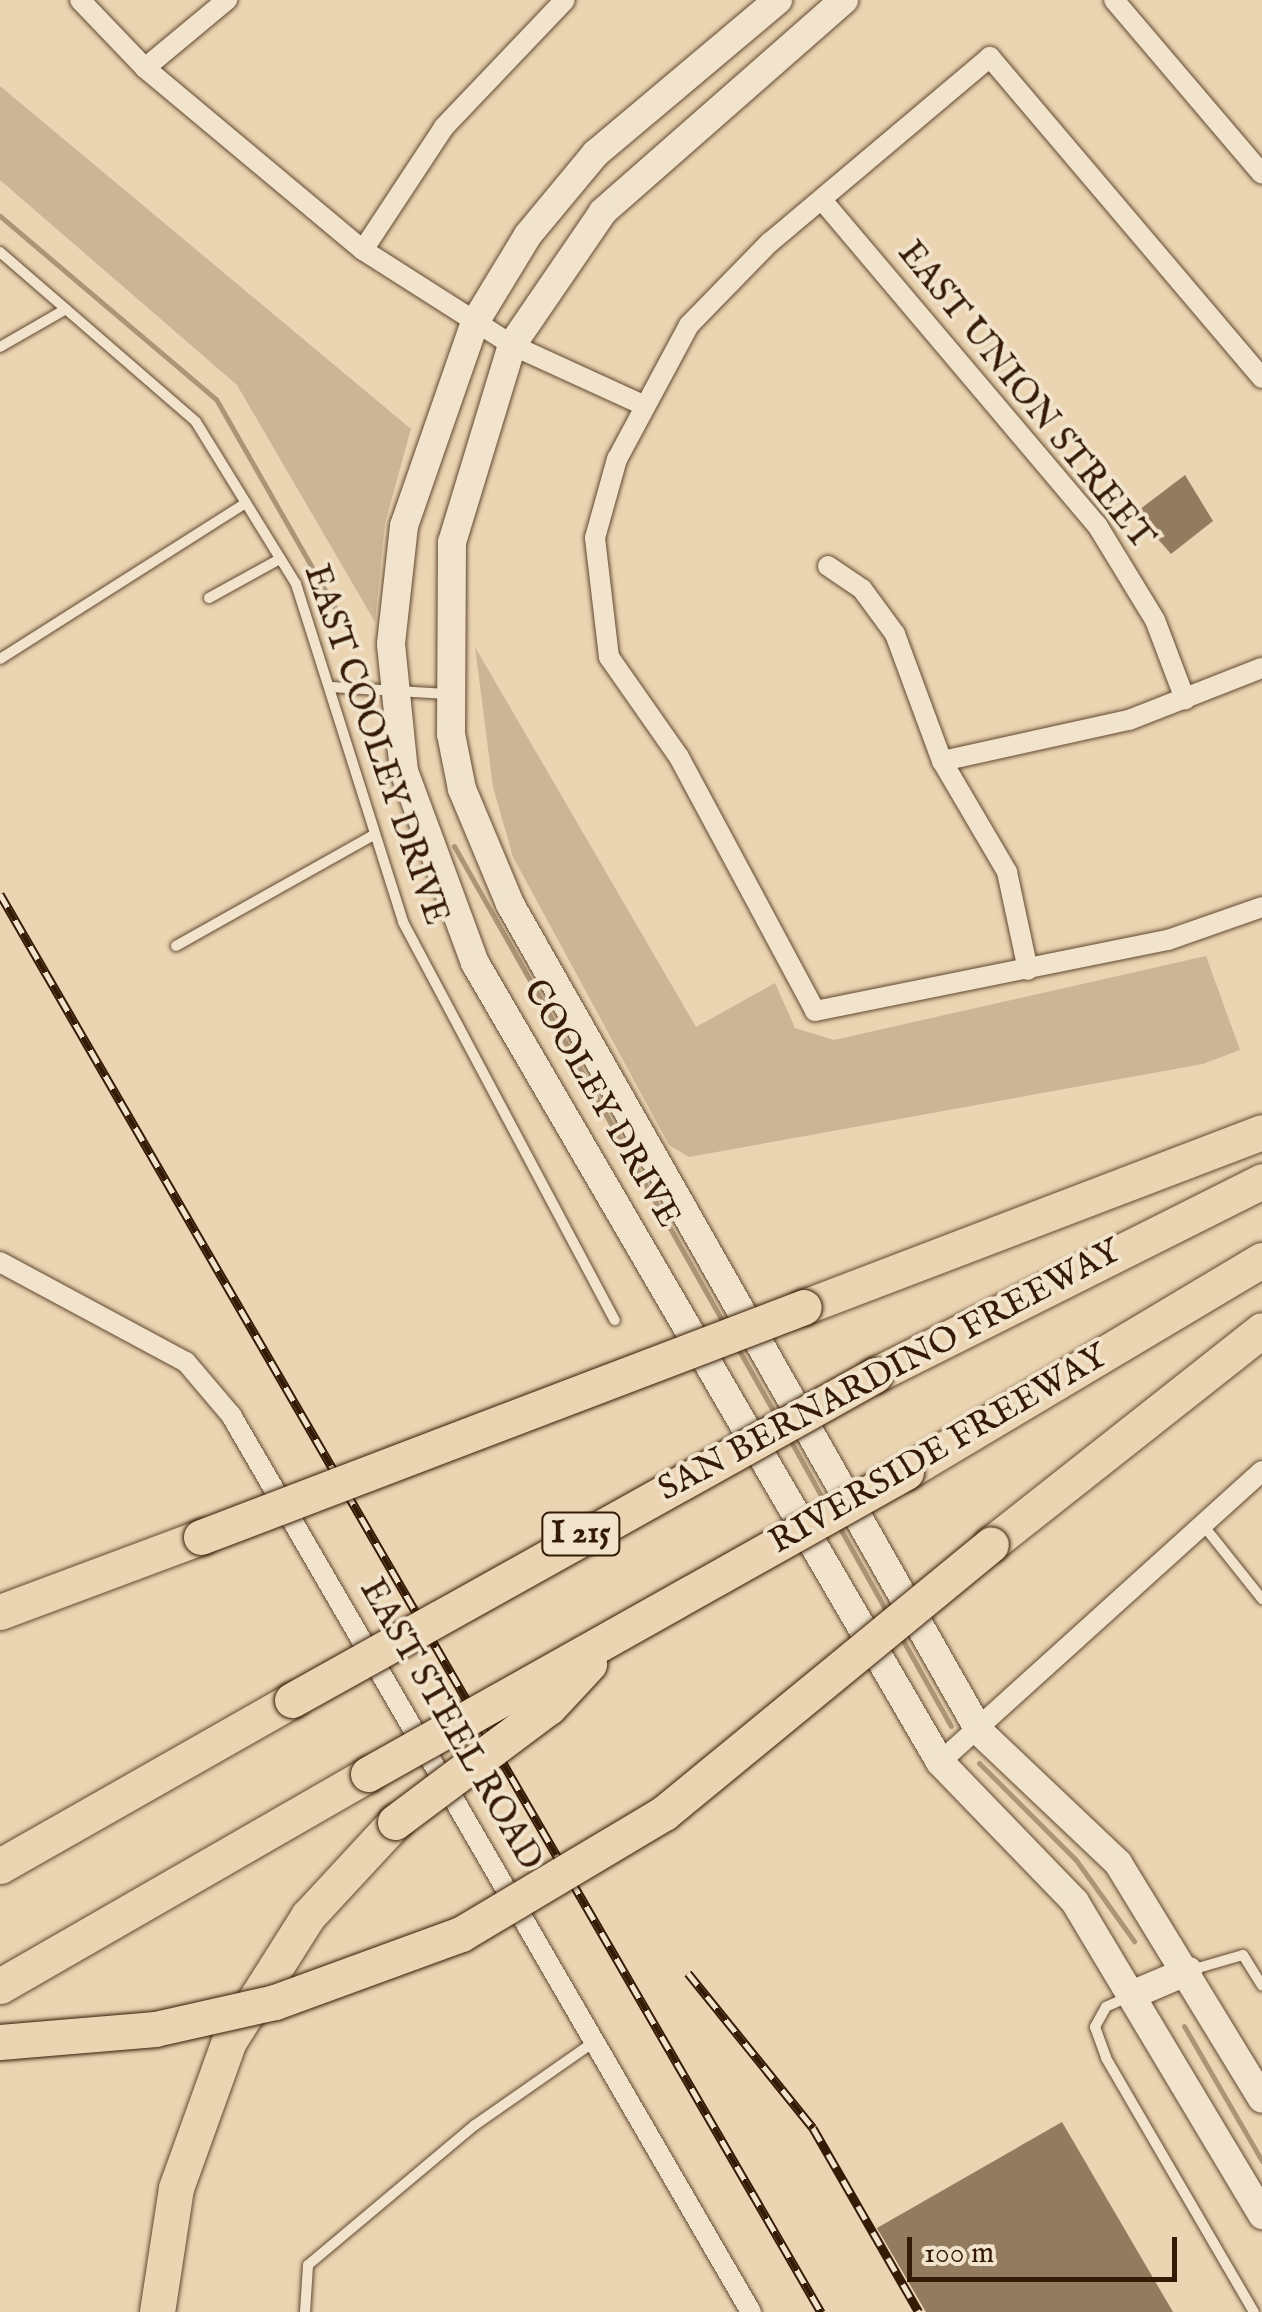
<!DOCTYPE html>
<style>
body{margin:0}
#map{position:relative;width:1262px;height:2312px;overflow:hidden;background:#ead4b1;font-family:"IM FELL English",serif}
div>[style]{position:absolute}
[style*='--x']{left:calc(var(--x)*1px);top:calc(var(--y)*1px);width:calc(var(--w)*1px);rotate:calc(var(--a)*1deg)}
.green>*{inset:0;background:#cbb594}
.stream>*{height:5px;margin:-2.5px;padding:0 2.5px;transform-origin:2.5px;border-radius:2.5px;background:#ac9577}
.building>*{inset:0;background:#937b5f}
.roads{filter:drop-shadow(0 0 2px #624931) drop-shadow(0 0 2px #624931)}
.lane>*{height:10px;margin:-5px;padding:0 5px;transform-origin:5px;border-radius:5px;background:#f1e3cc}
.street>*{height:20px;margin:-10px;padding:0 10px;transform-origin:10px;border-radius:10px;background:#f1e3cc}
.secondary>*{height:28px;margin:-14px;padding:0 14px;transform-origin:14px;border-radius:14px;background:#f1e3cc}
.highway>*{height:35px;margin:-17.5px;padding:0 17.5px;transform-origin:17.5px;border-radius:17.5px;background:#ead4b1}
.rail>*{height:9px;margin-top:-4.5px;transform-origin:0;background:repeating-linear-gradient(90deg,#f1e3cc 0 15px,#351b06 0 30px);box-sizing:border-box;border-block:2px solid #351b06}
.bridges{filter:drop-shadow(0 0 2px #351b06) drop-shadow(0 0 2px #351b06)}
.highway-bridge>*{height:35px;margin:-17.5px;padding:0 17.5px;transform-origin:17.5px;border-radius:17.5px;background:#ead4b1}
span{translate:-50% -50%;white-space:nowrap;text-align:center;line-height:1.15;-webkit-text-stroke:8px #f1e3cc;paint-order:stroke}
.shield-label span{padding:2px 8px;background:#f1e3cc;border:2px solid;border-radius:8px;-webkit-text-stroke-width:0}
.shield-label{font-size:32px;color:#351b06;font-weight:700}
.street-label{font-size:35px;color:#351b06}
.scale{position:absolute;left:907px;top:2237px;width:270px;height:45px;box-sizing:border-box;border:5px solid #351b06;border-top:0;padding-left:12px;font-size:30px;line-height:35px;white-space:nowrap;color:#351b06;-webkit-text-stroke:8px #f1e3cc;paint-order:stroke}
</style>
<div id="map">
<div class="green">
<div style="clip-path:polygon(0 86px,411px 429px,385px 523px,375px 622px,237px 385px,0 180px)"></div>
<div style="clip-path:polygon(475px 647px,696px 1027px,775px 983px,795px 1028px,834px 1040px,1206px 956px,1240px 1050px,1203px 1064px,689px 1157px,669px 1145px,513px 857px,493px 787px)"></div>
</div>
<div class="stream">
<div style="--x:0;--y:216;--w:283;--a:40.3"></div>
<div style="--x:216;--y:399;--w:284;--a:60.3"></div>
<div style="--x:454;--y:846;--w:547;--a:60.53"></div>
<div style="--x:736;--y:1345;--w:79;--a:60.5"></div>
<div style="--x:788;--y:1436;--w:74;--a:61"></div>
<div style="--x:837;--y:1523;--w:104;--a:60.7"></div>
<div style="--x:901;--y:1637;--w:102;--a:60.7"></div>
<div style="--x:979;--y:1763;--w:137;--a:45"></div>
<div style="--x:1076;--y:1860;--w:100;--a:54.4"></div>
<div style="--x:1184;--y:2026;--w:156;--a:60"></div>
</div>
<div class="building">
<div style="clip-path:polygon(1185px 475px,1213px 521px,1171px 554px,1135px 513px)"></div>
<div style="clip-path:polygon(1062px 2122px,1173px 2312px,926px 2312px,877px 2228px)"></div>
</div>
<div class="roads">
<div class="lane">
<div style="--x:0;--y:252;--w:259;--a:40.9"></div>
<div style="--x:196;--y:422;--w:190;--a:58.3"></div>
<div style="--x:296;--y:584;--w:355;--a:72.4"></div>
<div style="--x:403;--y:922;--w:451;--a:62"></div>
<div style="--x:0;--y:347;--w:76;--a:-29.9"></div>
<div style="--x:209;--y:598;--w:81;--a:-28.8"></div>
<div style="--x:0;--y:659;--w:291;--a:-32.4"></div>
<div style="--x:332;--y:687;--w:114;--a:3.5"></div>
<div style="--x:176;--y:946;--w:227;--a:-29.3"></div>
<div style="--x:1203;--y:1525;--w:95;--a:51.4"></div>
<div style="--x:1191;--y:1970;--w:54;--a:-16.1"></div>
<div style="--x:1243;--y:1955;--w:36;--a:58"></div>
<div style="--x:1128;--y:1997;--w:24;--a:156"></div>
<div style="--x:1106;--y:2007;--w:23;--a:119"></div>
<div style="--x:1095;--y:2027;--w:33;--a:70"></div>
<div style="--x:1106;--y:2058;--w:294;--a:59.8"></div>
<div style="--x:305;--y:2312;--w:47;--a:-86.3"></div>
<div style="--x:308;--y:2265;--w:218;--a:-40"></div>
<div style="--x:475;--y:2125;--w:145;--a:-34.9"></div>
</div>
<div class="street">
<div style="--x:80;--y:0;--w:94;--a:46.3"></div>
<div style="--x:145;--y:68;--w:284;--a:39.9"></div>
<div style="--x:363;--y:250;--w:177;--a:32.5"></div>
<div style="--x:512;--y:345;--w:142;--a:24.6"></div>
<div style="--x:1114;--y:0;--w:228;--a:49.6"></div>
<div style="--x:145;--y:68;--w:107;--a:-39.7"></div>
<div style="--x:822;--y:200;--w:426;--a:49.8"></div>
<div style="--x:1097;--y:525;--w:111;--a:58.6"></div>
<div style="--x:1155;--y:620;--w:85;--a:69.2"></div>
<div style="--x:363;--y:250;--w:147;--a:-56.6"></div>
<div style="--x:444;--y:127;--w:175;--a:-46.4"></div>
<div style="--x:1262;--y:378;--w:421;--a:-130.3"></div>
<div style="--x:990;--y:57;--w:287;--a:139.9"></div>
<div style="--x:770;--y:242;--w:116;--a:134.3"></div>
<div style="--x:689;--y:325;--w:152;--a:118.2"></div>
<div style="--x:617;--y:459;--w:82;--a:105.6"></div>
<div style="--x:595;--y:538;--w:120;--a:83.3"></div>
<div style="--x:609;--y:657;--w:122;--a:55"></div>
<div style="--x:679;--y:757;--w:288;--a:61.8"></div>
<div style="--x:815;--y:1011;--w:360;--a:-11.4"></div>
<div style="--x:1168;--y:940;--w:100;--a:-19.3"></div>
<div style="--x:828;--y:566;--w:41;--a:34.1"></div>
<div style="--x:862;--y:589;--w:56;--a:53.7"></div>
<div style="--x:895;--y:634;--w:135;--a:69.7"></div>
<div style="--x:942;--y:761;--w:129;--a:59.6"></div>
<div style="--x:1007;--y:872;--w:100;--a:77.9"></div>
<div style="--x:942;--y:761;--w:191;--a:-12.4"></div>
<div style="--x:1129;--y:720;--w:143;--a:-21.4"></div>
<div style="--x:0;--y:1262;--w:211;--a:28.3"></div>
<div style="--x:186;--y:1362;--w:70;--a:49.7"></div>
<div style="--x:231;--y:1415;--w:1037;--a:59.9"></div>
<div style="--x:940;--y:1762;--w:434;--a:-42.1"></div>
</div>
<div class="secondary">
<div style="--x:778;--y:0;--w:238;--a:139.9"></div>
<div style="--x:596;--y:153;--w:107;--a:129.7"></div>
<div style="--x:528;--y:235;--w:102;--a:121.3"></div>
<div style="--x:475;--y:322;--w:216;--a:109.2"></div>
<div style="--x:404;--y:526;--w:119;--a:96.3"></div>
<div style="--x:391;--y:644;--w:128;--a:84.2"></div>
<div style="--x:404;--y:771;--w:205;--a:69.7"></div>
<div style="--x:475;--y:963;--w:924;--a:59.8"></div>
<div style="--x:940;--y:1762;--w:194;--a:46"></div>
<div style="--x:1075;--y:1902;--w:365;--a:59.1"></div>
<div style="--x:844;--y:0;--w:321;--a:138.7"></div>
<div style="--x:603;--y:212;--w:161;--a:124.4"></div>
<div style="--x:512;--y:345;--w:206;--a:106.9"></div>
<div style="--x:452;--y:542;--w:192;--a:90.3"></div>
<div style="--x:451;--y:734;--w:56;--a:78.7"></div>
<div style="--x:462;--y:789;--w:125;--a:67.3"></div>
<div style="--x:510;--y:904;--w:952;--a:60.42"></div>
<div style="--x:980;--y:1732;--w:190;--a:43.5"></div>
<div style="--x:1118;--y:1863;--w:276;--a:58.6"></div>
<div style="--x:1134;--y:1994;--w:59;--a:-23.1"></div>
</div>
<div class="highway">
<div style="--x:804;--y:1307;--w:490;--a:-20.9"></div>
<div style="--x:875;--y:1375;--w:433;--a:-26.6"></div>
<div style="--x:906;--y:1472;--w:414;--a:-30.8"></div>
<div style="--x:991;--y:1544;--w:345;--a:-38.3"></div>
<div style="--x:0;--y:1612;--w:215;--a:-20.5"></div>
<div style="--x:0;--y:1866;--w:336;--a:-29.6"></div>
<div style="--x:0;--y:1986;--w:425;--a:-29.9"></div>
<div style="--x:157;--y:2312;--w:125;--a:-81.3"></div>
<div style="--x:176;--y:2188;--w:156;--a:-70.2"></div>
<div style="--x:229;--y:2041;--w:148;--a:-57.7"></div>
<div style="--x:308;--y:1916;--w:128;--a:-47.2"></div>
</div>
</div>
<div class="rail">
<div style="--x:0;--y:894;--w:1639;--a:59.93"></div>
<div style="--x:688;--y:1973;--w:199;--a:51.1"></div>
<div style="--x:813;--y:2128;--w:212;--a:60.1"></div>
</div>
<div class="bridges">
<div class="highway-bridge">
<div style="--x:201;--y:1537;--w:645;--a:-20.88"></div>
<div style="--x:292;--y:1700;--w:667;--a:-29.14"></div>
<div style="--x:368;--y:1774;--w:617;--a:-29.31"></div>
<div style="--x:395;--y:1822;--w:192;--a:-36.8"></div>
<div style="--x:549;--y:1707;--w:59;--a:-47.1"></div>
<div style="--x:0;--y:2042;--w:156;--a:-4.8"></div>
<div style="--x:155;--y:2029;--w:123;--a:-12.7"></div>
<div style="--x:275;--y:2002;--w:198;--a:-20.1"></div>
<div style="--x:461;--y:1934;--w:236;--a:-30.8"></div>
<div style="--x:664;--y:1813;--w:423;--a:-39.4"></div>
</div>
</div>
<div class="shield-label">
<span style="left:581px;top:1534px">I 215</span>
</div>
<div class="street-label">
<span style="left:1025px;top:396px;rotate:51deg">EAST UNION STREET</span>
<span style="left:375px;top:745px;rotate:71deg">EAST COOLEY DRIVE</span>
<span style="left:601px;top:1104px;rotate:60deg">COOLEY DRIVE</span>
<span style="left:890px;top:1371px;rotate:-28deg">SAN BERNARDINO FREEWAY</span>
<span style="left:939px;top:1450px;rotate:-30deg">RIVERSIDE FREEWAY</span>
<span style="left:450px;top:1725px;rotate:60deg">EAST STEEL ROAD</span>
</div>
<div class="scale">100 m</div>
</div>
